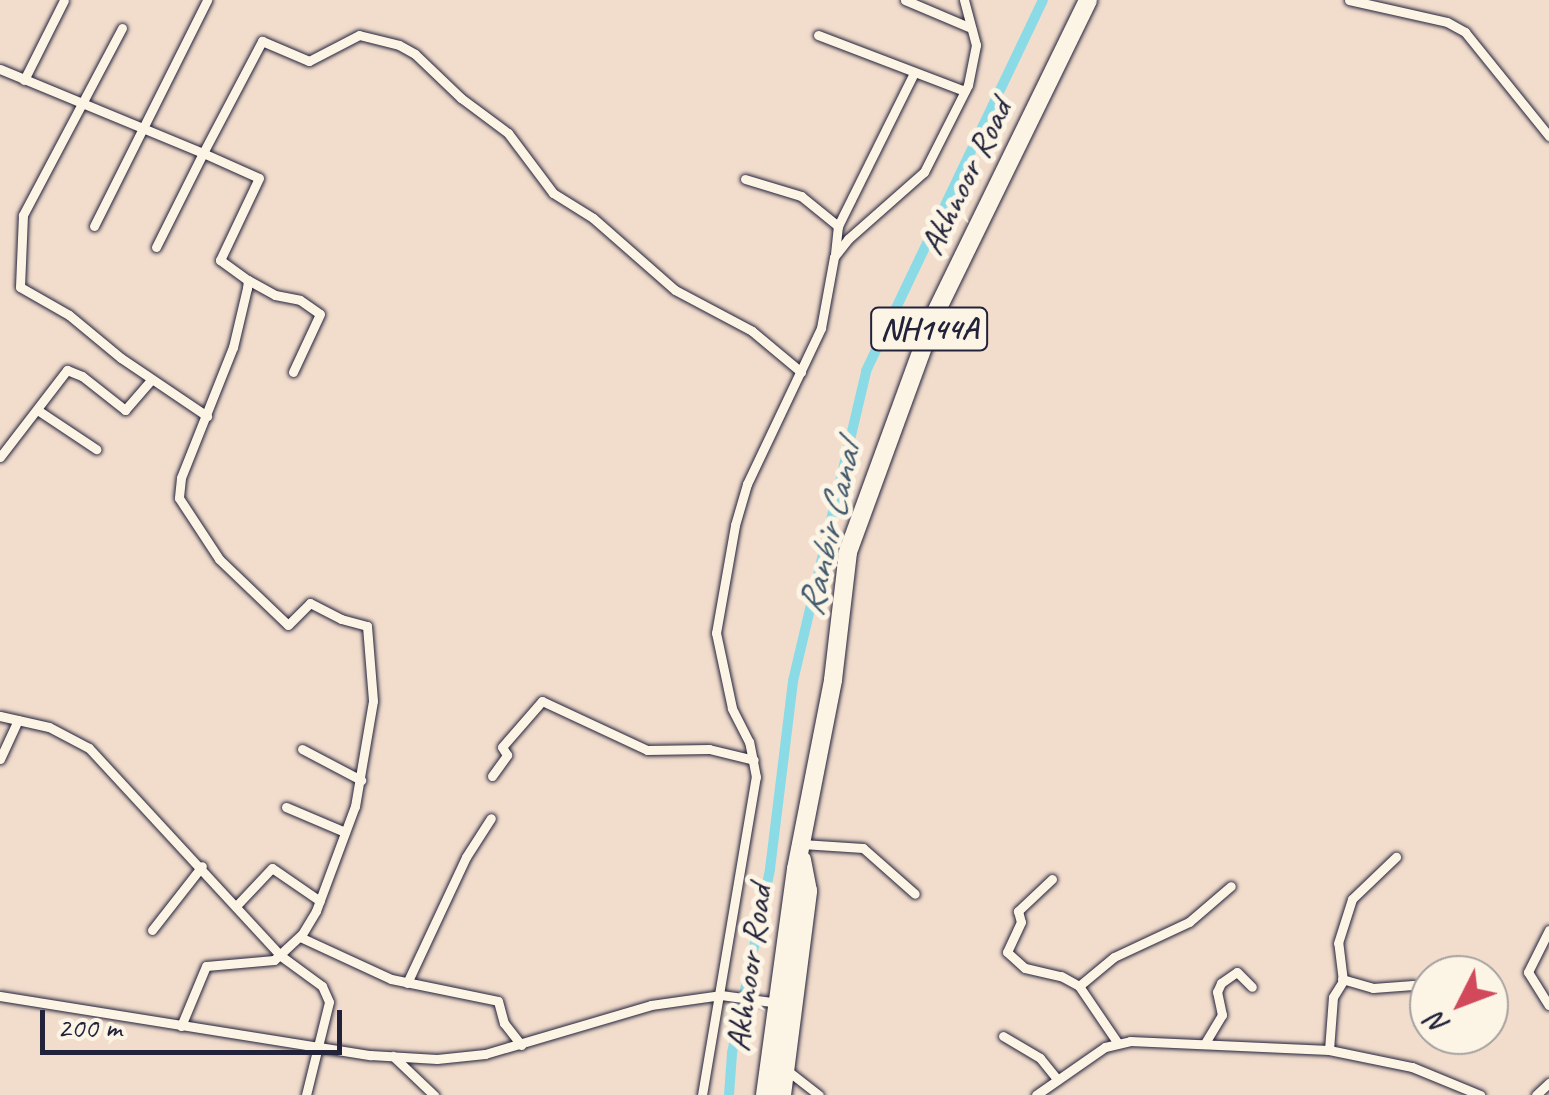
<!DOCTYPE html>
<style>
body{margin:0}
#map{position:relative;width:1549px;height:1095px;overflow:hidden;background:#f2ddcd;font-family:Caveat,sans-serif}
div>[style]{position:absolute}
[style*='--x']{left:calc(var(--x)*1px);top:calc(var(--y)*1px);width:calc(var(--w)*1px);rotate:calc(var(--a)*1deg)}
.canal>*{height:10px;margin:-5px;padding:0 5px;transform-origin:5px;border-radius:5px;background:#8adbe6}
.roads{filter:drop-shadow(0 0 2px #22223b) drop-shadow(0 0 2px #22223b)}
.street>*{height:9px;margin:-4.5px;padding:0 4.5px;transform-origin:4.5px;border-radius:4.5px;background:#fcf5e5}
.highway>*{height:18px;margin:-9px;padding:0 9px;transform-origin:9px;border-radius:9px;background:#fcf5e5}
span{translate:-50% -50%;white-space:nowrap;text-align:center;line-height:1.15;-webkit-text-stroke:10px #fcf5e5;paint-order:stroke}
.shield-label span{padding:2px 8px;background:#fcf5e5;border:2px solid;border-radius:8px;-webkit-text-stroke-width:0}
.shield-label{font-size:32px;color:#22223b;font-weight:700}
.street-label{font-size:35px;color:#22223b}
.water-label{font-size:38px;color:#415a6e;font-style:italic}
.north{position:absolute;left:1409px;top:955px;width:100px;height:100px;box-sizing:border-box;background:#fcf5e5;border:2px solid #a5a1a1;border-radius:50%;rotate:228deg;font-size:28px;font-weight:700;line-height:40px;text-align:center;color:#22223b}
.north::after{content:'';display:block;margin:auto;width:35px;height:45px;background:#d1495b;clip-path:polygon(50% 0,100% 100%,50% 72%,0 100%)}
.scale{position:absolute;left:40px;top:1010px;width:302px;height:45px;box-sizing:border-box;border:5px solid #22223b;border-top:0;padding-left:12px;font-size:30px;line-height:35px;white-space:nowrap;color:#22223b;-webkit-text-stroke:8px #fcf5e5;paint-order:stroke}
</style>
<div id="map">
<div class="canal">
<div style="--x:729;--y:1095;--w:42;--a:-85.9"></div>
<div style="--x:732;--y:1053;--w:188;--a:-78.3"></div>
<div style="--x:770;--y:869;--w:189;--a:-83"></div>
<div style="--x:793;--y:681;--w:318;--a:-76.7"></div>
<div style="--x:866;--y:371;--w:411;--a:-64.5"></div>
</div>
<div class="roads">
<div class="street">
<div style="--x:905;--y:0;--w:72;--a:23"></div>
<div style="--x:1349;--y:0;--w:100;--a:12.7"></div>
<div style="--x:1447;--y:22;--w:21;--a:29"></div>
<div style="--x:1465;--y:32;--w:134;--a:51.1"></div>
<div style="--x:122;--y:28;--w:212;--a:117.9"></div>
<div style="--x:23;--y:215;--w:72;--a:92.4"></div>
<div style="--x:20;--y:287;--w:56;--a:29.7"></div>
<div style="--x:69;--y:315;--w:67;--a:39.6"></div>
<div style="--x:121;--y:358;--w:104;--a:34"></div>
<div style="--x:818;--y:35;--w:157;--a:20.9"></div>
<div style="--x:0;--y:69;--w:220;--a:22.5"></div>
<div style="--x:203;--y:153;--w:127;--a:-62.2"></div>
<div style="--x:262;--y:41;--w:51;--a:23.1"></div>
<div style="--x:309;--y:61;--w:56;--a:-27.5"></div>
<div style="--x:359;--y:35;--w:41;--a:14"></div>
<div style="--x:399;--y:45;--w:18;--a:29"></div>
<div style="--x:415;--y:54;--w:64;--a:43.7"></div>
<div style="--x:461;--y:98;--w:59;--a:36.7"></div>
<div style="--x:508;--y:133;--w:75;--a:53.1"></div>
<div style="--x:553;--y:193;--w:47;--a:32"></div>
<div style="--x:593;--y:218;--w:109;--a:41.3"></div>
<div style="--x:675;--y:290;--w:87;--a:28"></div>
<div style="--x:752;--y:331;--w:64;--a:39.9"></div>
<div style="--x:24;--y:80;--w:89;--a:-63.4"></div>
<div style="--x:745;--y:179;--w:59;--a:16.9"></div>
<div style="--x:801;--y:196;--w:48;--a:39"></div>
<div style="--x:94;--y:226;--w:253;--a:-63.4"></div>
<div style="--x:156;--y:247;--w:105;--a:-63.4"></div>
<div style="--x:203;--y:153;--w:61;--a:24.1"></div>
<div style="--x:259;--y:178;--w:91;--a:115.4"></div>
<div style="--x:220;--y:260;--w:34;--a:36"></div>
<div style="--x:248;--y:280;--w:8;--a:97"></div>
<div style="--x:247;--y:288;--w:61;--a:103.3"></div>
<div style="--x:233;--y:347;--w:141;--a:111.7"></div>
<div style="--x:181;--y:478;--w:20;--a:96"></div>
<div style="--x:179;--y:498;--w:73;--a:56.7"></div>
<div style="--x:219;--y:559;--w:95;--a:43.7"></div>
<div style="--x:288;--y:625;--w:31;--a:-45"></div>
<div style="--x:310;--y:603;--w:35;--a:27"></div>
<div style="--x:341;--y:619;--w:27;--a:15"></div>
<div style="--x:367;--y:626;--w:75;--a:85.4"></div>
<div style="--x:373;--y:701;--w:107;--a:99.7"></div>
<div style="--x:355;--y:806;--w:112;--a:110.4"></div>
<div style="--x:316;--y:911;--w:27;--a:121"></div>
<div style="--x:302;--y:934;--w:38;--a:137"></div>
<div style="--x:274;--y:960;--w:68;--a:175"></div>
<div style="--x:206;--y:966;--w:65;--a:112.6"></div>
<div style="--x:835;--y:254;--w:28;--a:-84"></div>
<div style="--x:838;--y:226;--w:171;--a:-63.6"></div>
<div style="--x:248;--y:280;--w:31;--a:29"></div>
<div style="--x:275;--y:295;--w:25;--a:11"></div>
<div style="--x:300;--y:300;--w:24;--a:35"></div>
<div style="--x:320;--y:314;--w:64;--a:115"></div>
<div style="--x:39;--y:411;--w:69;--a:33.7"></div>
<div style="--x:0;--y:457;--w:110;--a:-52.4"></div>
<div style="--x:67;--y:370;--w:16;--a:22"></div>
<div style="--x:82;--y:376;--w:55;--a:38.3"></div>
<div style="--x:125;--y:410;--w:40;--a:-49"></div>
<div style="--x:0;--y:716;--w:50;--a:12.7"></div>
<div style="--x:49;--y:727;--w:45;--a:27.7"></div>
<div style="--x:89;--y:748;--w:283;--a:47.3"></div>
<div style="--x:281;--y:956;--w:51;--a:36.2"></div>
<div style="--x:322;--y:986;--w:17;--a:66"></div>
<div style="--x:329;--y:1002;--w:96;--a:103.9"></div>
<div style="--x:302;--y:749;--w:67;--a:27.7"></div>
<div style="--x:0;--y:759;--w:43;--a:-65.2"></div>
<div style="--x:492;--y:776;--w:26;--a:-54"></div>
<div style="--x:507;--y:755;--w:9;--a:-122"></div>
<div style="--x:502;--y:747;--w:61;--a:-49"></div>
<div style="--x:542;--y:701;--w:116;--a:25"></div>
<div style="--x:647;--y:750;--w:62;--a:-0.9"></div>
<div style="--x:709;--y:749;--w:46;--a:13.7"></div>
<div style="--x:286;--y:807;--w:64;--a:23"></div>
<div style="--x:802;--y:844;--w:61;--a:3.8"></div>
<div style="--x:863;--y:848;--w:69;--a:41.5"></div>
<div style="--x:1052;--y:879;--w:47;--a:136.7"></div>
<div style="--x:1018;--y:911;--w:11;--a:75"></div>
<div style="--x:1021;--y:922;--w:33;--a:115"></div>
<div style="--x:1007;--y:952;--w:24;--a:42"></div>
<div style="--x:1025;--y:968;--w:37;--a:13"></div>
<div style="--x:1061;--y:976;--w:21;--a:29"></div>
<div style="--x:1079;--y:986;--w:68;--a:55.8"></div>
<div style="--x:237;--y:905;--w:51;--a:-46.6"></div>
<div style="--x:272;--y:868;--w:58;--a:34.5"></div>
<div style="--x:152;--y:930;--w:81;--a:-52"></div>
<div style="--x:1549;--y:930;--w:47;--a:116.6"></div>
<div style="--x:1528;--y:972;--w:39;--a:58"></div>
<div style="--x:300;--y:937;--w:100;--a:24.8"></div>
<div style="--x:391;--y:979;--w:109;--a:11.6"></div>
<div style="--x:498;--y:1001;--w:23;--a:75"></div>
<div style="--x:504;--y:1023;--w:28;--a:52"></div>
<div style="--x:1342;--y:979;--w:32;--a:16"></div>
<div style="--x:1373;--y:988;--w:40;--a:-4.3"></div>
<div style="--x:1413;--y:985;--w:17;--a:24"></div>
<div style="--x:407;--y:983;--w:139;--a:-64.9"></div>
<div style="--x:466;--y:857;--w:46;--a:-57.3"></div>
<div style="--x:1079;--y:986;--w:45;--a:-39.6"></div>
<div style="--x:1114;--y:957;--w:83;--a:-25"></div>
<div style="--x:1189;--y:922;--w:55;--a:-40.6"></div>
<div style="--x:0;--y:996;--w:375;--a:9.1"></div>
<div style="--x:370;--y:1055;--w:67;--a:3.4"></div>
<div style="--x:437;--y:1059;--w:48;--a:-5.9"></div>
<div style="--x:485;--y:1054;--w:173;--a:-16.4"></div>
<div style="--x:651;--y:1005;--w:71;--a:-8.1"></div>
<div style="--x:721;--y:995;--w:58;--a:8"></div>
<div style="--x:1003;--y:1036;--w:43;--a:30.7"></div>
<div style="--x:1040;--y:1058;--w:28;--a:51"></div>
<div style="--x:1205;--y:1043;--w:33;--a:-59"></div>
<div style="--x:1222;--y:1015;--w:24;--a:-102"></div>
<div style="--x:1217;--y:992;--w:10;--a:-66"></div>
<div style="--x:1221;--y:983;--w:19;--a:-35"></div>
<div style="--x:1237;--y:972;--w:21;--a:45"></div>
<div style="--x:1329;--y:1050;--w:53;--a:-85.7"></div>
<div style="--x:1333;--y:997;--w:19;--a:-58"></div>
<div style="--x:1343;--y:981;--w:38;--a:-97"></div>
<div style="--x:1338;--y:943;--w:46;--a:-72.3"></div>
<div style="--x:1352;--y:899;--w:61;--a:-43.7"></div>
<div style="--x:393;--y:1056;--w:57;--a:43.6"></div>
<div style="--x:788;--y:1071;--w:39;--a:38"></div>
<div style="--x:702;--y:1095;--w:323;--a:-80.4"></div>
<div style="--x:756;--y:777;--w:36;--a:-101"></div>
<div style="--x:749;--y:742;--w:38;--a:-117"></div>
<div style="--x:732;--y:708;--w:77;--a:-102"></div>
<div style="--x:716;--y:633;--w:110;--a:-80"></div>
<div style="--x:735;--y:525;--w:43;--a:-73.7"></div>
<div style="--x:747;--y:484;--w:173;--a:-64.6"></div>
<div style="--x:821;--y:328;--w:72;--a:-79.6"></div>
<div style="--x:834;--y:257;--w:23;--a:-52"></div>
<div style="--x:848;--y:239;--w:101;--a:-41.4"></div>
<div style="--x:924;--y:172;--w:97;--a:-63.2"></div>
<div style="--x:968;--y:85;--w:41;--a:-78.7"></div>
<div style="--x:976;--y:45;--w:47;--a:-104.9"></div>
<div style="--x:1036;--y:1095;--w:84;--a:-34.8"></div>
<div style="--x:1105;--y:1047;--w:26;--a:-13"></div>
<div style="--x:1130;--y:1041;--w:199;--a:2.6"></div>
<div style="--x:1329;--y:1050;--w:85;--a:11.6"></div>
<div style="--x:1412;--y:1067;--w:74;--a:22.4"></div>
<div style="--x:1536;--y:1095;--w:18;--a:-43"></div>
</div>
<div class="highway">
<div style="--x:765;--y:1095;--w:228;--a:-82.2"></div>
<div style="--x:796;--y:869;--w:193;--a:-78.9"></div>
<div style="--x:833;--y:680;--w:129;--a:-83.3"></div>
<div style="--x:848;--y:552;--w:253;--a:-69.9"></div>
<div style="--x:935;--y:314;--w:349;--a:-64"></div>
<div style="--x:782;--y:1095;--w:206;--a:-82.7"></div>
<div style="--x:808;--y:891;--w:32;--a:-101"></div>
</div>
</div>
<div class="shield-label">
<span style="left:929px;top:329px">NH144A</span>
</div>
<div class="street-label">
<span style="left:966px;top:177px;rotate:-64deg">Akhnoor Road</span>
<span style="left:749px;top:968px;rotate:-82deg">Akhnoor Road</span>
</div>
<div class="water-label">
<span style="left:829px;top:530px;rotate:-77deg">Ranbir Canal</span>
</div>
<div class="north">N</div>
<div class="scale">200 m</div>
</div>
